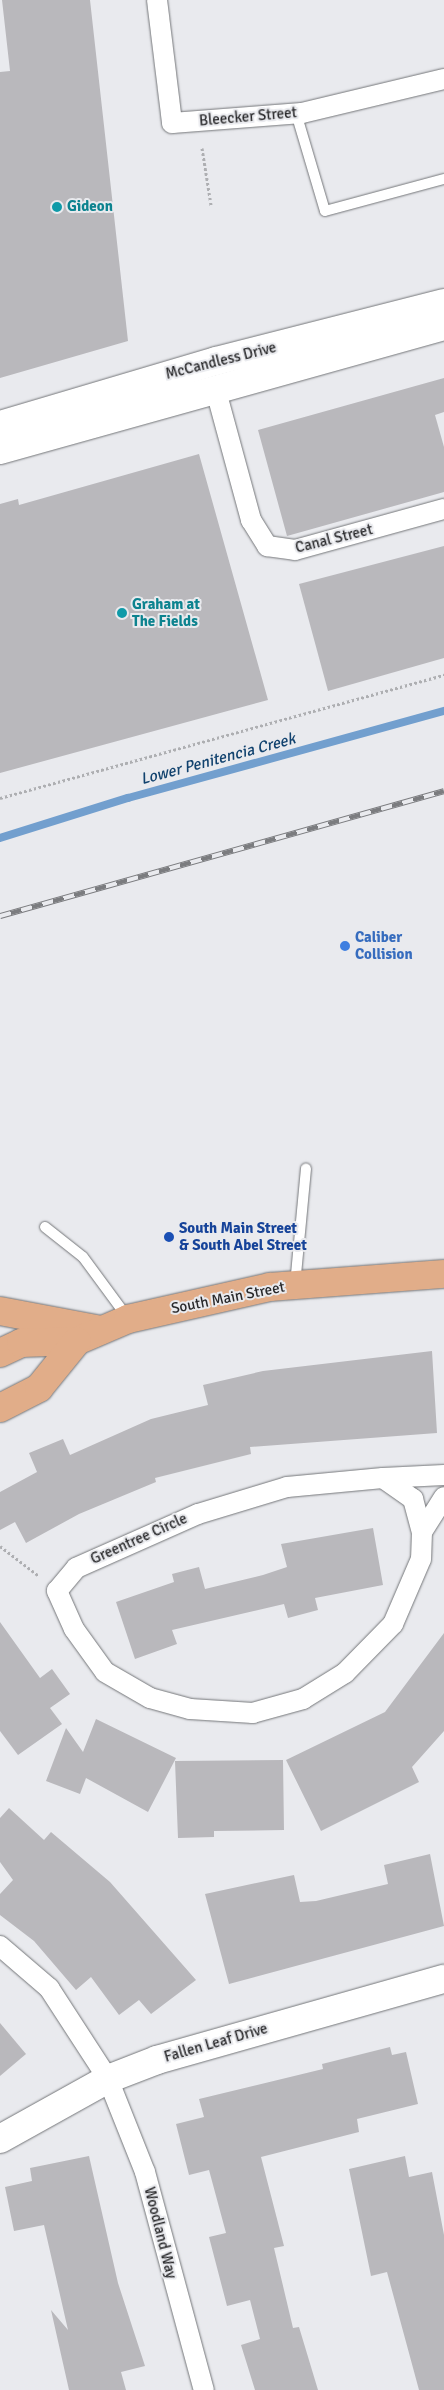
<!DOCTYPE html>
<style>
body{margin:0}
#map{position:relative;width:444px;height:2390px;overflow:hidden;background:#e9eaee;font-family:Signika,sans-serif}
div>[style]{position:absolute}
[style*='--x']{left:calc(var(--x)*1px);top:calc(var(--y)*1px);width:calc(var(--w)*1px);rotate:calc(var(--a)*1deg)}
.stream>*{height:8px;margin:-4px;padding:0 4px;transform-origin:4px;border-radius:4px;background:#729fce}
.building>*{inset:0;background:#b9b8bc}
.path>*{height:3px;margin-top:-1.5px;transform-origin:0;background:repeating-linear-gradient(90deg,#aeafb2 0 2.5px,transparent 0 5px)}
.roads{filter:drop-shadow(0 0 1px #747679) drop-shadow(0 0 1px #747679)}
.lane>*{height:10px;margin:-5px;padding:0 5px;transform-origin:5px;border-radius:5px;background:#fff}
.street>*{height:20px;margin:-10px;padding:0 10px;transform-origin:10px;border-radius:10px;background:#fff}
.secondary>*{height:28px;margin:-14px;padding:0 14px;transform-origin:14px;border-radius:14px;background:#fff}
.primary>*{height:28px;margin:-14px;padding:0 14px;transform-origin:14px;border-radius:14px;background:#e1ad89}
.rail>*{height:5.5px;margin-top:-2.75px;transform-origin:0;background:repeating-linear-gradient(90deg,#e9eaee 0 11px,#7b7c7f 0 22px);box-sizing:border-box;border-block:1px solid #7b7c7f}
.dots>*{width:14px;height:14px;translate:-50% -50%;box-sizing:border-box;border:2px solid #e9eaee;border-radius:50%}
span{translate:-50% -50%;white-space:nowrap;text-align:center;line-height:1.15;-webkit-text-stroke:4px #e9eaee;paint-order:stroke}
.street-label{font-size:15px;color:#28282a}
.culture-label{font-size:15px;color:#0d838f;font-weight:700}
.left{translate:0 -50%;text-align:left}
.shop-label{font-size:15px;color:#366cbe;font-weight:700}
.transit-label{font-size:15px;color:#164399;font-weight:700}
.water-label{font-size:16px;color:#11426e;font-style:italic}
</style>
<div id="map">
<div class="stream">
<div style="--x:0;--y:838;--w:134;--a:-17.4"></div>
<div style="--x:128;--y:798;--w:328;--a:-15.4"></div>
</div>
<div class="building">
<div style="clip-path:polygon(2px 0,90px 0,128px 341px,0 378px,0 72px,10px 71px)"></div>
<div style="clip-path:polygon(444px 378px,444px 412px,435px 415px,444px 447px,444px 492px,287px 536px,258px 430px)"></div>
<div style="clip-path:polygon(199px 454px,268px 700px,0 773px,0 504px,18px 499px,19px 505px)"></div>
<div style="clip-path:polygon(444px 546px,444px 658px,328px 691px,299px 584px)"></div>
<div style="clip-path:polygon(432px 1351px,437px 1433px,250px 1447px,251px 1454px,155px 1478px,156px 1482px,79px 1514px,26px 1543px,15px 1522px,0 1530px,0 1492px,37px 1472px,29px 1453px,63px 1439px,70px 1455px,151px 1419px,208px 1405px,203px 1385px,263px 1371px)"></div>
<div style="clip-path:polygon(373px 1528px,383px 1585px,315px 1598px,318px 1610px,288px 1618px,284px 1604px,172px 1630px,177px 1644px,135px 1659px,116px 1602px,174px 1582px,172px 1574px,199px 1567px,205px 1589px,263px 1575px,287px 1567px,281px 1544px)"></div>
<div style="clip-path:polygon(0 1622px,40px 1678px,52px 1669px,70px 1694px,50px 1708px,62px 1724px,18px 1755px,0 1731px)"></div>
<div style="clip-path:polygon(444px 1633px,444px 1731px,412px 1767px,419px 1782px,321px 1831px,286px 1760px,385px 1712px)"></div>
<div style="clip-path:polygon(96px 1719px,176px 1758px,148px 1812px,86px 1778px,80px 1794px,46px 1781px,66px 1728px,83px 1752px)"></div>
<div style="clip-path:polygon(283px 1760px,284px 1830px,214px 1831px,214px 1837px,178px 1838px,175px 1761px)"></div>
<div style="clip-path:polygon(9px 1808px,44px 1840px,51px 1832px,110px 1882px,196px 1980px,151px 2014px,139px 2000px,119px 2015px,91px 1977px,76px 1990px,34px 1941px,0 1915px,0 1894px,13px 1880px,0 1862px,0 1818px)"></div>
<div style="clip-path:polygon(430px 1854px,444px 1926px,229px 1984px,205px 1894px,294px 1875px,300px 1902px,316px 1901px,388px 1884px,384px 1865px)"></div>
<div style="clip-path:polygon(0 2023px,26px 2054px,0 2076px)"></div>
<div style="clip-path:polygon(390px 2047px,392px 2055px,406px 2052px,418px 2104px,357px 2119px,359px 2132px,261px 2157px,284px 2246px,274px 2248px,293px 2328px,299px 2327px,318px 2390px,255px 2390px,241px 2345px,260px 2339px,250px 2300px,227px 2306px,209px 2237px,226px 2233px,209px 2170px,189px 2175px,176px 2124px,204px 2117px,199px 2099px,323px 2069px,322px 2064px)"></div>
<div style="clip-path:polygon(89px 2156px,118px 2283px,145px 2366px,121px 2372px,126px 2390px,69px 2390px,51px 2310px,68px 2330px,44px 2225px,14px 2231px,5px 2187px,32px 2181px,30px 2168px)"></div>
<div style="clip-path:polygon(405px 2156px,409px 2177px,432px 2172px,444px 2235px,444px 2390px,419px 2390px,387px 2272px,371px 2276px,349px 2169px)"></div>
</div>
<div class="path">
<div style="--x:202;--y:148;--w:58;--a:81"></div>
<div style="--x:0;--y:798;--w:461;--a:-15.5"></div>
<div style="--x:0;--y:1546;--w:49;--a:37.6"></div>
</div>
<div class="roads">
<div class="lane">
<div style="--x:296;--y:113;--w:102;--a:73.5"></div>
<div style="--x:325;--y:211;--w:123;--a:-15.1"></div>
<div style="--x:45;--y:1227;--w:48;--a:38.3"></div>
<div style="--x:83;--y:1257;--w:76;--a:53.6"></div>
<div style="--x:295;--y:1285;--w:117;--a:-84.6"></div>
</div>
<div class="street">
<div style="--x:157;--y:0;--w:124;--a:83"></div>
<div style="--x:172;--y:123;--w:130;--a:-4.4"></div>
<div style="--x:302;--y:113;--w:146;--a:-13.5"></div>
<div style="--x:216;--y:391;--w:134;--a:74.8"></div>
<div style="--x:251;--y:520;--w:31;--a:58"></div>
<div style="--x:267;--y:546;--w:28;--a:8"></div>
<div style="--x:295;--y:550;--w:155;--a:-15.4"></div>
<div style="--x:383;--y:1478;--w:37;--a:35"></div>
<div style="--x:413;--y:1499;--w:34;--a:75"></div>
<div style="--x:422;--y:1532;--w:27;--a:92"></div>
<div style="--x:421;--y:1559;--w:71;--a:113.3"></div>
<div style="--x:393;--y:1624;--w:69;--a:134.4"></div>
<div style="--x:345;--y:1673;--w:49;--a:148.2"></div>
<div style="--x:303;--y:1699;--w:52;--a:164.4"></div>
<div style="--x:253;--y:1713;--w:63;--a:-176.4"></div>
<div style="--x:190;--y:1709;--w:41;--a:-164.6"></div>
<div style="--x:150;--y:1698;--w:52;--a:-150"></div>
<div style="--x:105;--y:1672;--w:53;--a:-125.8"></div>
<div style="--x:74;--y:1629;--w:42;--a:-114.1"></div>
<div style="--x:57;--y:1591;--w:30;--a:-50"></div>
<div style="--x:76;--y:1568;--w:133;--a:-23.9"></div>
<div style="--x:198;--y:1514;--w:93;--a:-16.9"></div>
<div style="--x:287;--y:1487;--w:96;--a:-5.4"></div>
<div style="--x:383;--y:1478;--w:61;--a:-2.8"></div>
<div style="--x:422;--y:1532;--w:41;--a:-57.8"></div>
<div style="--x:0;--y:1946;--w:65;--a:40.6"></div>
<div style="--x:49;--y:1988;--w:108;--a:57"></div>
<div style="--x:108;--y:2079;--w:100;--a:68.3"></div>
<div style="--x:145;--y:2172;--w:226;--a:74.9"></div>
</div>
<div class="secondary">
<div style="--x:0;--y:425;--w:225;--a:-16.5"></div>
<div style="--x:216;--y:361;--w:235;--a:-14.3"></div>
<div style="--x:0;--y:450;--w:461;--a:-15.6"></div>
<div style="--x:0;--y:2139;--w:124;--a:-29.1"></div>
<div style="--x:108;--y:2079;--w:53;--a:-21.2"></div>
<div style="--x:157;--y:2060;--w:298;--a:-15.8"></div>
</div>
<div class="primary">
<div style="--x:0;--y:1311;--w:103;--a:10.7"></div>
<div style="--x:0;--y:1353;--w:23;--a:-25"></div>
<div style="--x:21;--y:1343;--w:56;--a:-2"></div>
<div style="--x:77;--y:1341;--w:56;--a:-23.3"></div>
<div style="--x:128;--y:1319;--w:146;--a:-12.7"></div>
<div style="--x:270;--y:1287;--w:174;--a:-4.3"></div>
<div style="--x:0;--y:1408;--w:44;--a:-27.1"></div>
<div style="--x:39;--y:1388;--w:60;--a:-51"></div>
</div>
</div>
<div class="rail">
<div style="--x:0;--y:916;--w:461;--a:-15.7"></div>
</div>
<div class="dots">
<div style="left:57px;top:207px;background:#0f9aa8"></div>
<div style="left:122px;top:613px;background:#0f9aa8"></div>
<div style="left:345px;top:946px;background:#3f7fe0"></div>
<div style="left:169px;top:1237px;background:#1a4fb4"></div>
</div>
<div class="street-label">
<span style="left:248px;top:117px;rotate:-5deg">Bleecker Street</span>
<span style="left:221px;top:361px;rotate:-14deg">McCandless Drive</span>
<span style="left:334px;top:539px;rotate:-14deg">Canal Street</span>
<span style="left:228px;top:1298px;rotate:-11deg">South Main Street</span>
<span style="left:139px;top:1539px;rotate:-24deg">Greentree Circle</span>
<span style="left:216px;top:2043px;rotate:-16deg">Fallen Leaf Drive</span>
<span style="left:160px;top:2233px;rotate:76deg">Woodland Way</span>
</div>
<div class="culture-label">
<span class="left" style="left:67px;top:207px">Gideon</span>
<span class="left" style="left:132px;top:613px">Graham at<br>The Fields</span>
</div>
<div class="shop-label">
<span class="left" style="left:355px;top:946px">Caliber<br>Collision</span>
</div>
<div class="transit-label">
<span class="left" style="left:179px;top:1237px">South Main Street<br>&amp; South Abel Street</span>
</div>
<div class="water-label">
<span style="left:218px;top:759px;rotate:-15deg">Lower Penitencia Creek</span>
</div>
</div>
